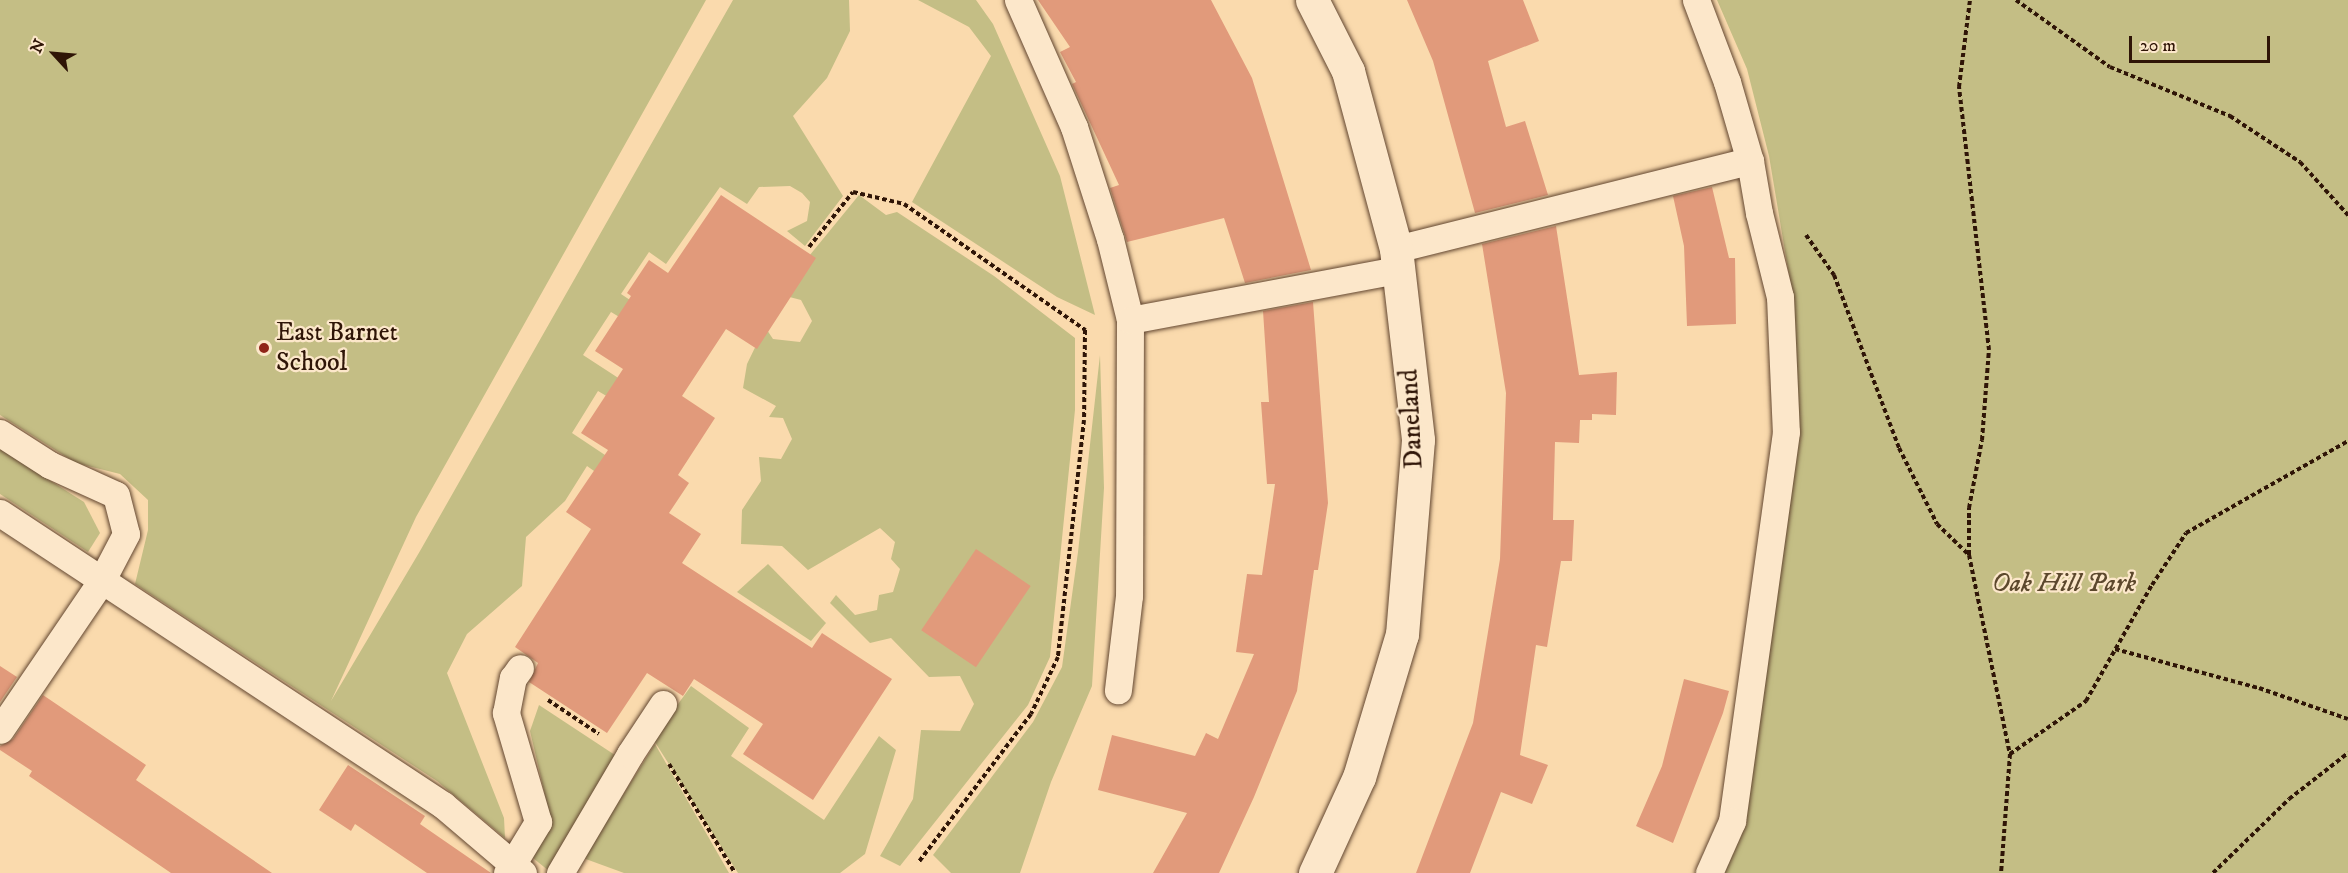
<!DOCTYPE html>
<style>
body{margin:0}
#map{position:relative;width:2348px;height:873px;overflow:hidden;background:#fadaad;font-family:"IM FELL DW Pica",serif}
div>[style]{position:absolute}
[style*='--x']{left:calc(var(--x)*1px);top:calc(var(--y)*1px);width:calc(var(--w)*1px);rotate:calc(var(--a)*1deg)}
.green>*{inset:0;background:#c4be85}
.building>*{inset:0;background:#e19a7b;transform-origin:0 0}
.path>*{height:4px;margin-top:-2px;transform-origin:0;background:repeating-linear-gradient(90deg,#2f1507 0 4.5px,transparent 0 7.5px)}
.roads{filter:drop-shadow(0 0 2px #624630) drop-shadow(0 0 2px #624630)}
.lane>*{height:27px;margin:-13.5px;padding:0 13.5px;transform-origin:13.5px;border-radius:13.5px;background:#fce7ca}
.street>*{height:33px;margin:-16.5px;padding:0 16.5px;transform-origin:16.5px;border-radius:16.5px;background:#fce7ca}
.dots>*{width:16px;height:16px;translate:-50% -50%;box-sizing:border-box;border:3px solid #fce7ca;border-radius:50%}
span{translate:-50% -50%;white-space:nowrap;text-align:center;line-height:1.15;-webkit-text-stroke:4.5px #fce7ca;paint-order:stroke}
.poi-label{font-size:26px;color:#2f1507}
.left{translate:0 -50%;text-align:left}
.street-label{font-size:26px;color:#2f1507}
.park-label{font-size:26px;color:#5c482d;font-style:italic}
.north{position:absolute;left:24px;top:24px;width:60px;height:60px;-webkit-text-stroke:4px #fce7ca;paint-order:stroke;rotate:296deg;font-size:16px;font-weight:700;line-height:24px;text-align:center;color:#2f1507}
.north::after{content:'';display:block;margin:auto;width:21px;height:27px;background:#2f1507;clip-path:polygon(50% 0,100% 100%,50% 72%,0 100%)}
.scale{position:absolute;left:2129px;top:36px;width:141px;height:27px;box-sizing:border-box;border:3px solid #2f1507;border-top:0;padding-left:8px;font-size:18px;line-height:21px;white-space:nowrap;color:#2f1507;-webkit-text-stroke:4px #fce7ca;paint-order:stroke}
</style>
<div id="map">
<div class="green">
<div style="clip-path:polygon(0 0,706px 0,416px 517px,331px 701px,420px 551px,733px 0,849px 0,850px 31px,827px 78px,793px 116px,843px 196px,805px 246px,787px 231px,807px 221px,810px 202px,802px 193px,790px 186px,759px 187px,747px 204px,720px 187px,666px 264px,649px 252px,621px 294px,636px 304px,626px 321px,611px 312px,583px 355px,626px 383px,615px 401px,598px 391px,572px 433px,614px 461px,604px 478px,587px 466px,565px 501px,526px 537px,522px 586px,467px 634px,447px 673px,504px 818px,505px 838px,437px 781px,135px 584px,148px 530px,148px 500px,120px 474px,76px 463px,0 415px)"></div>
<div style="clip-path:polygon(918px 0,976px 0,993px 24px,1060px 176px,1095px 315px,1057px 297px,912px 202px,991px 56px,969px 27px)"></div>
<div style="clip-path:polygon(1717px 0,2348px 0,2348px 873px,1719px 873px,1792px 293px,1769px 156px,1747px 69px)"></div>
<div style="clip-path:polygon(859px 195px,886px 215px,897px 212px,994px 276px,1075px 338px,1075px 410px,1050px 657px,1028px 705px,900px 866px,880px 856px,913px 799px,921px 730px,960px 731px,974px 704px,960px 676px,929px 677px,891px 638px,870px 643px,830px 603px,836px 595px,855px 615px,877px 610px,879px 595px,893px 592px,900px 569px,891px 559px,895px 542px,880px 528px,808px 570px,782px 546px,741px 544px,742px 510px,761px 481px,759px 457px,781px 459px,792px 439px,783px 418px,769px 417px,776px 406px,743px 388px,747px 364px,765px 327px,773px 339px,800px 342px,812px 321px,801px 300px,778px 294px)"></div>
<div style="clip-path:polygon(1100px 355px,1104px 488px,1092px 686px,1051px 782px,1020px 873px,951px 873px,933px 855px,1033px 722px,1062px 667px,1078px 552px)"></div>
<div style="clip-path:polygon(0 449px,84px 502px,100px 533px,88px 552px,0 494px)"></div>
<div style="clip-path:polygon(768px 564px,826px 623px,811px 641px,737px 592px)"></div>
<div style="clip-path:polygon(691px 686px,749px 728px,731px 756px,824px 820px,879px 736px,896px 750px,865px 854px,840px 873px,738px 873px,653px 739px)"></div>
<div style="clip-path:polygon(539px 705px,621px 759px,549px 871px,533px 858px,551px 821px,530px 731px)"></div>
<div style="clip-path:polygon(655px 744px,729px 873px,624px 873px,583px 858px)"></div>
</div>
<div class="building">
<div style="clip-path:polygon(1038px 0,1211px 0,1252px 78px,1311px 270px,1245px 283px,1224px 218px,1127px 242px,1110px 188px,1119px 185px,1072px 84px,1076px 82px,1060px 52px,1070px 47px)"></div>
<div style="clip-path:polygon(1407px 0,1523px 0,1539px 41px,1488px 61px,1506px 127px,1525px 121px,1548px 195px,1475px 213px,1433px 61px)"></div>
<div style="clip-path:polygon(1712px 187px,1729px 258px,1735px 258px,1736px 324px,1687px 326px,1684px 246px,1673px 196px)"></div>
<div style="clip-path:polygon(721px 195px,816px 258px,757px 349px,726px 329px,682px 396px,715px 418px,678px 475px,689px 483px,669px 513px,701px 534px,682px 563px,812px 648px,822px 633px,892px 679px,813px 800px,743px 754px,763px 724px,694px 679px,683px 696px,647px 673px,607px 733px,529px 682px,538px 663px,515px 647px,591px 529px,566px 512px,608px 450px,581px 433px,623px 369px,595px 351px,631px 296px,627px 293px,649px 260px,668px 273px)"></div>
<div style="clip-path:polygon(1556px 226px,1579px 375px,1617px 372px,1616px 415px,1592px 414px,1592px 420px,1580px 420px,1579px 443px,1555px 442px,1553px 520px,1574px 520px,1572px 561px,1561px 561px,1547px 647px,1536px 645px,1520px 755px,1548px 765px,1532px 804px,1501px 792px,1470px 873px,1416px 873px,1473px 723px,1500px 559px,1506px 393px,1482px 244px)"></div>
<div style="clip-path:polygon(1313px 302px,1328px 503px,1318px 570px,1314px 570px,1297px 691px,1254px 797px,1219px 873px,1153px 873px,1187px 813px,1098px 790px,1112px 735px,1195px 756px,1206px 733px,1218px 739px,1254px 654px,1236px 652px,1247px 574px,1262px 575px,1275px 484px,1267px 484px,1261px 402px,1269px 402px,1263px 311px)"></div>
<div style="left:976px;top:549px;width:66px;height:98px;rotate:34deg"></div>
<div style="clip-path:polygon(0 666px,17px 677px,0 702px)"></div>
<div style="clip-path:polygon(1684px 679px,1729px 691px,1723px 713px,1673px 843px,1636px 826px,1662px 766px)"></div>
<div style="clip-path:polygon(43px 695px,146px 765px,136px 780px,272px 873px,171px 873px,29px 776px,32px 771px,0 750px,0 746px,13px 739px)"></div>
<div style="clip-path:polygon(348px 765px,425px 816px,420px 824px,491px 873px,427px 873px,355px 824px,351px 831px,319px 810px)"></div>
</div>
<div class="path">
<div style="--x:2016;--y:0;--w:115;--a:35.5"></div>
<div style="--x:2110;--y:67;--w:130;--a:22.2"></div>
<div style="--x:2230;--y:116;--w:84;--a:33.3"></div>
<div style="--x:2300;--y:162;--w:72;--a:47.8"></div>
<div style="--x:1806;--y:235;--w:49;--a:55"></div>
<div style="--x:1834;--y:275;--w:185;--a:69.4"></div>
<div style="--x:1899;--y:448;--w:85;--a:63.4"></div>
<div style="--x:1937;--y:524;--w:45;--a:44.1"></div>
<div style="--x:1969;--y:555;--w:203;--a:78.4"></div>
<div style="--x:2010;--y:754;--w:119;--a:94.3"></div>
<div style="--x:809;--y:247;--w:70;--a:-51.3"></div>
<div style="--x:853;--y:192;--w:52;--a:13.2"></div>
<div style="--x:904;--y:204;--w:221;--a:34.8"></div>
<div style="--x:1085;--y:330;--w:90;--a:90.6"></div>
<div style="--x:1084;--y:420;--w:238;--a:96.3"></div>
<div style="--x:1058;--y:657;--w:63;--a:115.3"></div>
<div style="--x:1031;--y:714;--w:187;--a:127.2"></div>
<div style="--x:1969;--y:555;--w:47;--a:-90"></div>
<div style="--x:1969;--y:508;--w:69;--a:-79.2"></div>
<div style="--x:1982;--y:440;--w:90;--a:-85.6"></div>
<div style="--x:1989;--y:350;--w:265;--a:-96.5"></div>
<div style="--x:1959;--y:87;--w:88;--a:-82.8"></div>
<div style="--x:2115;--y:649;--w:149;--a:15.2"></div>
<div style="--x:2259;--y:688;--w:94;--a:19.2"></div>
<div style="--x:548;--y:700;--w:61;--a:33.7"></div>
<div style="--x:2010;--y:754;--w:93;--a:-34.9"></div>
<div style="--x:2086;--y:701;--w:133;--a:-60.4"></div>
<div style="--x:2152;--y:585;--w:62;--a:-56.8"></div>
<div style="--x:2186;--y:533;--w:186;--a:-29.6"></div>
<div style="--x:669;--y:764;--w:127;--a:58.8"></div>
<div style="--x:2213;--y:873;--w:106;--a:-44.2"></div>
<div style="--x:2289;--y:799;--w:75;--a:-37.9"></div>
</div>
<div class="roads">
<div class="lane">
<div style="--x:1018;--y:0;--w:139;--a:66.2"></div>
<div style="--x:1074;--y:127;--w:118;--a:72.2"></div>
<div style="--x:1110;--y:239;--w:83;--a:76.1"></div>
<div style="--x:1130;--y:320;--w:276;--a:90.2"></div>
<div style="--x:1129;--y:596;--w:95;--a:96.7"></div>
<div style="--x:1696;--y:0;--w:88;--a:69.3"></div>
<div style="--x:1727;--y:82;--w:82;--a:73.8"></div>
<div style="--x:1396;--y:249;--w:365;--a:-14"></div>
<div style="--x:1750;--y:161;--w:53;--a:80.2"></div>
<div style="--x:1759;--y:213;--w:87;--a:76"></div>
<div style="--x:1780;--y:297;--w:135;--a:87.5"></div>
<div style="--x:1786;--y:432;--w:393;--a:97.9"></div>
<div style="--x:1732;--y:821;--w:57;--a:113.9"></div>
<div style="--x:1130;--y:320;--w:273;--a:-10.6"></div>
<div style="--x:0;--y:433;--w:59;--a:32.6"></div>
<div style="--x:50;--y:465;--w:72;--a:24.4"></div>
<div style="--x:116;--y:495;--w:40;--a:75.6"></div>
<div style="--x:126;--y:534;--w:52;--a:117.6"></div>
<div style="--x:102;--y:580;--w:181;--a:124.2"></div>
<div style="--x:0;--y:513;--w:531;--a:33.39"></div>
<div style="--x:443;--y:805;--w:105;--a:40.4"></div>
<div style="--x:507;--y:873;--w:60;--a:-58.7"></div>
<div style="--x:538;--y:822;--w:114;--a:-106.4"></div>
<div style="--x:506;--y:713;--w:36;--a:-79"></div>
<div style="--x:513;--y:678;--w:12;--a:-55"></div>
<div style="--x:560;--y:873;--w:138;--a:-59.5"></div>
<div style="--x:630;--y:754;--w:60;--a:-56.6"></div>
</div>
<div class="street">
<div style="--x:1312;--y:0;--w:80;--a:63.1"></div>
<div style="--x:1348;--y:71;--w:184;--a:74.9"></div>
<div style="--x:1396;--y:249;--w:192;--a:83.4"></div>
<div style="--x:1418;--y:440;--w:195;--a:94.7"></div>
<div style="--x:1402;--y:634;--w:149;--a:106.7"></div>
<div style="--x:1359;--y:777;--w:106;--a:114.6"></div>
</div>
</div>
<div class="dots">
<div style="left:264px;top:348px;background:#8f2418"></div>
</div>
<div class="poi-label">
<span class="left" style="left:276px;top:348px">East Barnet<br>School</span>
</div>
<div class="street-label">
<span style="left:1412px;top:419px;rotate:-93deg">Daneland</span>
</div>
<div class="park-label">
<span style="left:2064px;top:584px">Oak Hill Park</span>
</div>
<div class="north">N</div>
<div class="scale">20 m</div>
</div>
